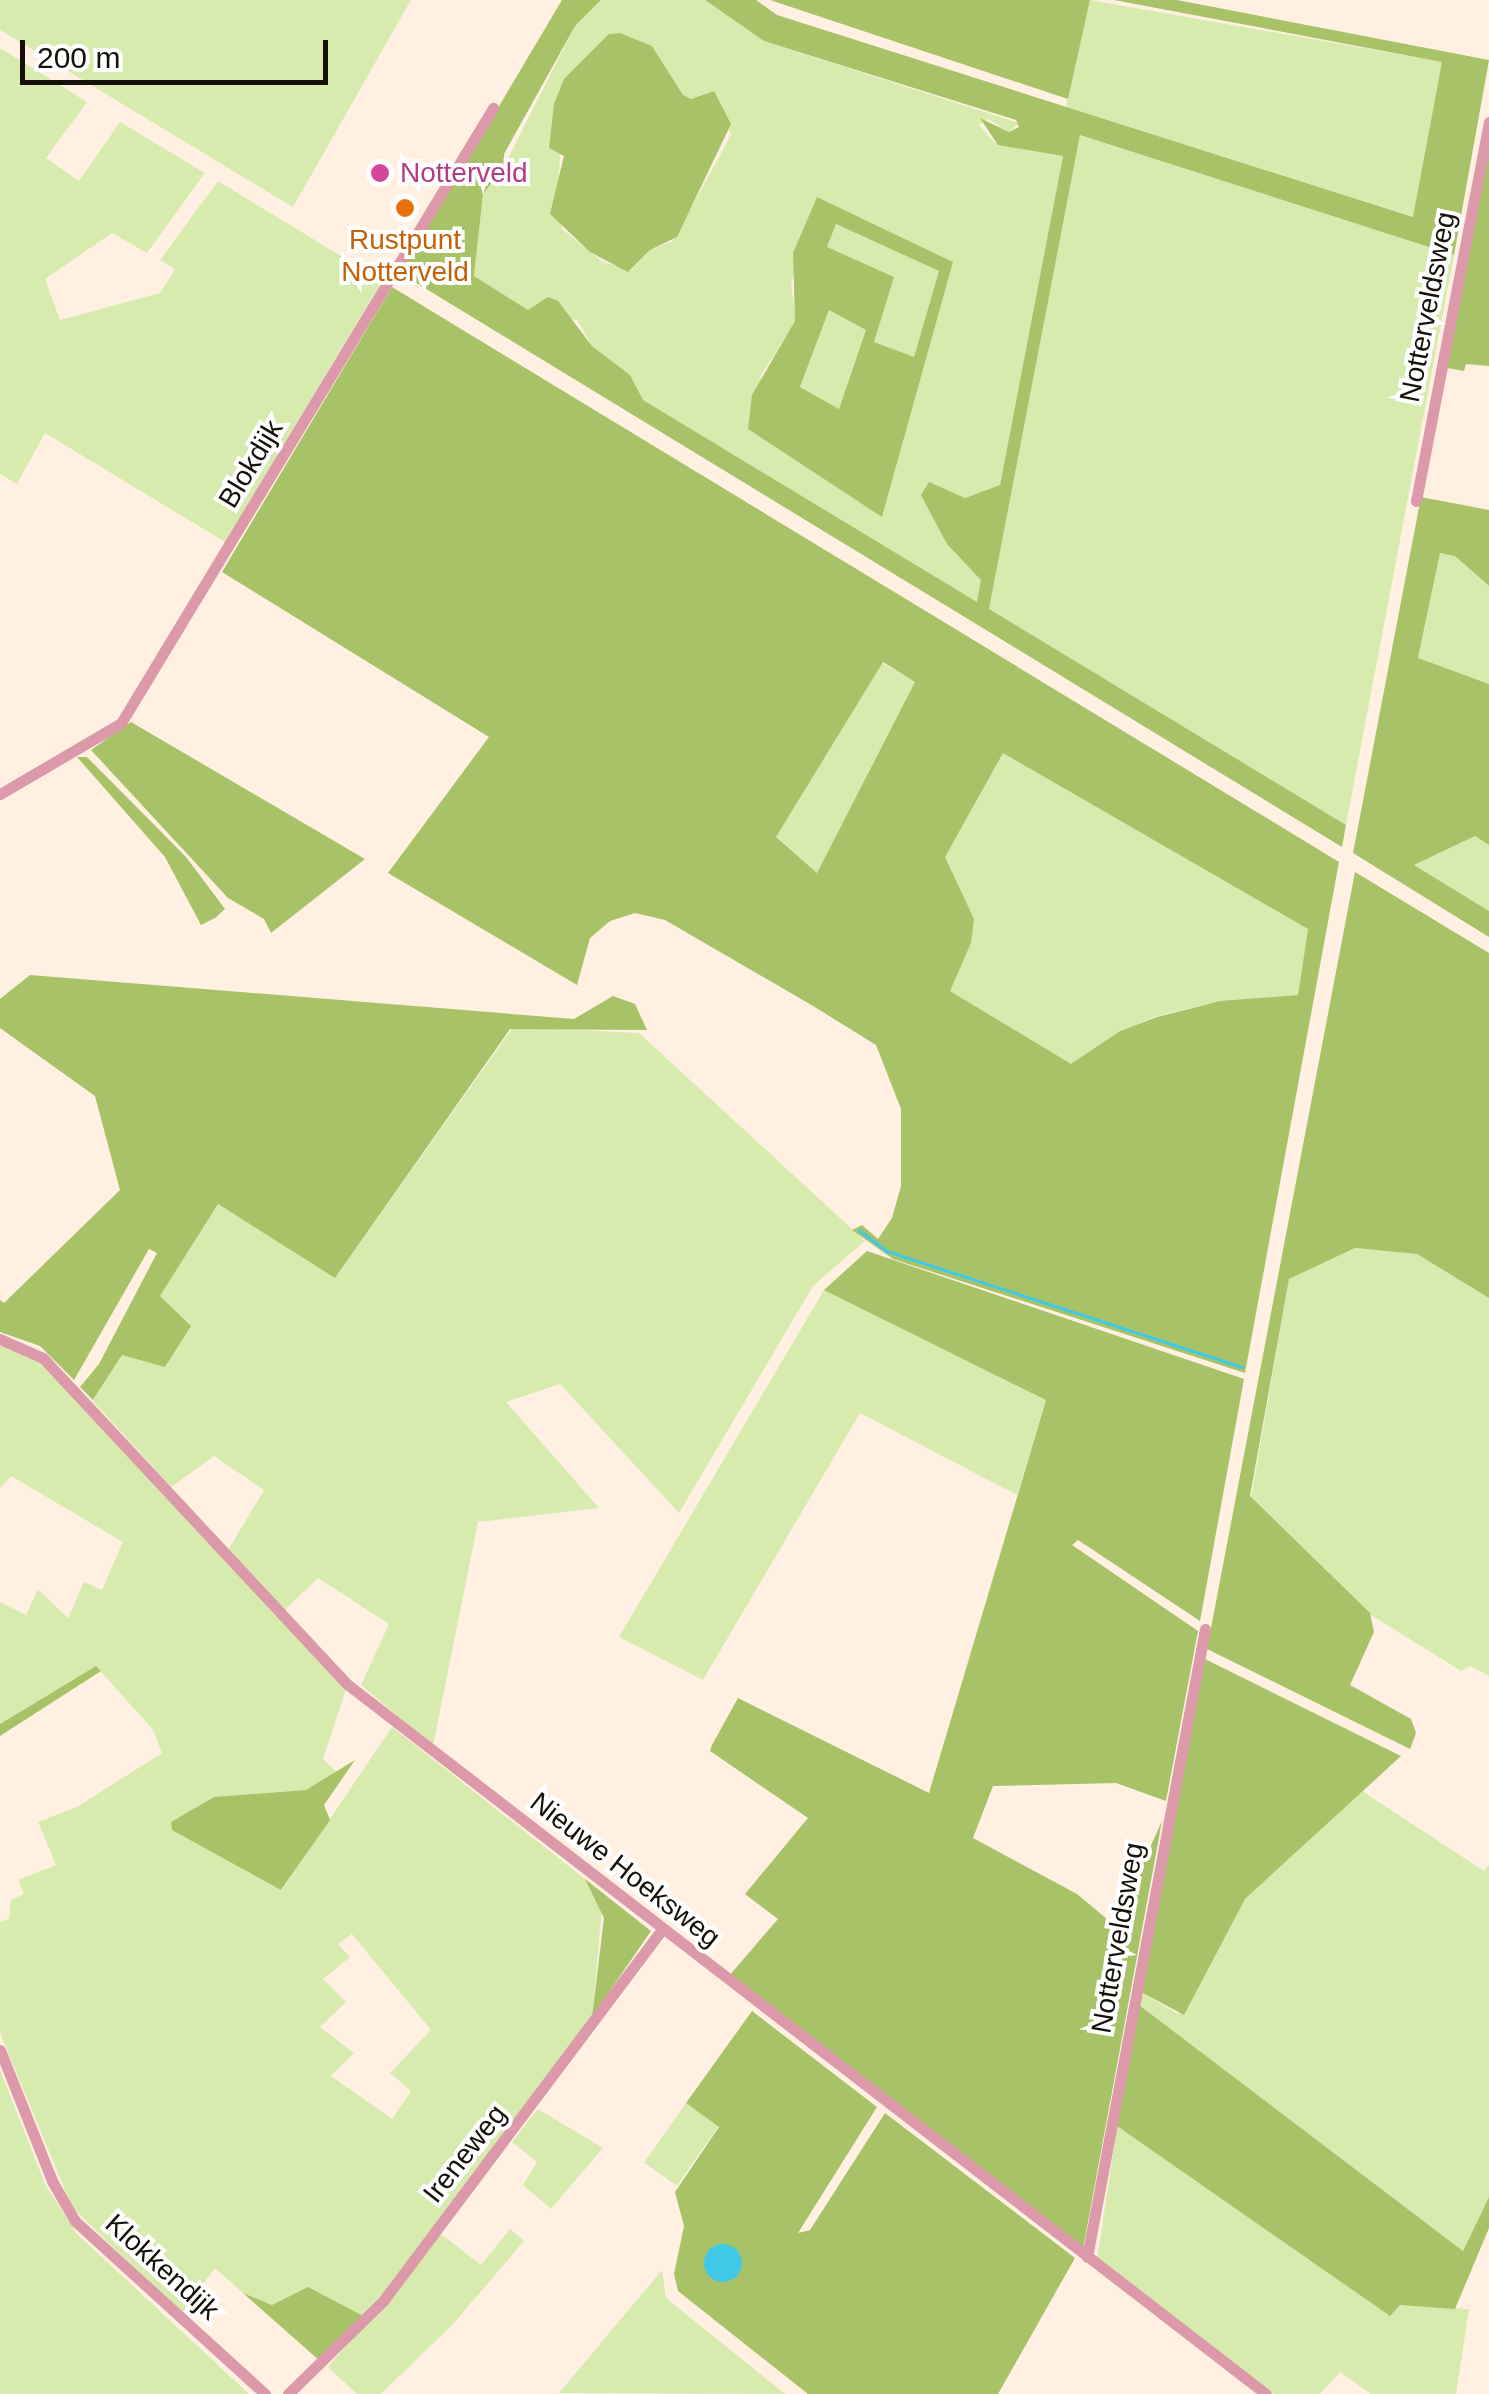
<!DOCTYPE html>
<style>
body{margin:0}
#map{position:relative;width:1489px;height:2394px;overflow:hidden;background:#fff0e2;font-family:Helvetica,sans-serif}
div>[style]{position:absolute}
[style*='--x']{left:calc(var(--x)*1px);top:calc(var(--y)*1px);width:calc(var(--w)*1px);rotate:calc(var(--a)*1deg)}
.green>*{inset:0;background:#d8ebaf;transform-origin:0 0}
.forest>*{inset:0;background:#a8c267}
.water>*{inset:0;background:#40c9e7}
.round{border-radius:50%}
.stream>*{height:2.5px;margin:-1.25px;padding:0 1.25px;transform-origin:1.25px;border-radius:1.25px;background:#40c9e7}
.minor>*{height:11px;margin:-5.5px;padding:0 5.5px;transform-origin:5.5px;border-radius:5.5px;background:#db99aa}
.dots>*{width:28px;height:28px;translate:-50% -50%;box-sizing:border-box;border:5px solid #fff;border-radius:50%}
span{translate:-50% -50%;white-space:nowrap;text-align:center;line-height:1.15;-webkit-text-stroke:8px #fff;paint-order:stroke}
.hotel-label{font-size:28px;color:#b23c85}
.left{translate:0 -50%;text-align:left}
.food-label{font-size:28px;color:#c56008}
.street-label{font-size:28px;color:#15100a}
.scale{position:absolute;left:20px;top:40px;width:308px;height:45px;box-sizing:border-box;border:5px solid #15100a;border-top:0;padding-left:12px;font-size:30px;line-height:35px;white-space:nowrap;color:#15100a;-webkit-text-stroke:8px #fff;paint-order:stroke}
</style>
<div id="map">
<div class="green">
<div style="clip-path:polygon(0 0,411px 0,293px 207px,0 30px)"></div>
<div style="clip-path:polygon(evenodd,601px 0,705px 0,764px 41px,1019px 123px,1009px 132px,988px 119px,979px 125px,994px 142px,1063px 156px,1000px 485px,965px 498px,939px 489px,961px 558px,982px 580px,977px 602px,642px 400px,630px 375px,592px 346px,577px 320px,528px 311px,474px 276px,483px 194px,499px 176px,575px 26px,601px 0,620px 33px,652px 46px,683px 95px,691px 99px,714px 91px,731px 135px,673px 241px,650px 250px,631px 270px,603px 262px,562px 229px,559px 176px,564px 79px,620px 33px,601px 0,817px 197px,953px 262px,882px 517px,760px 377px,796px 321px,791px 284px,817px 197px)"></div>
<div style="clip-path:polygon(1090px 0,1443px 62px,1414px 217px,1066px 107px)"></div>
<div style="clip-path:polygon(0 48px,87px 102px,46px 158px,79px 181px,120px 122px,205px 173px,147px 253px,112px 233px,45px 279px,60px 320px,160px 293px,175px 269px,160px 260px,218px 181px,382px 281px,225px 542px,45px 433px,17px 484px,0 474px)"></div>
<div style="clip-path:polygon(1080px 135px,1454px 255px,1346px 825px,989px 609px)"></div>
<div style="clip-path:polygon(836px 224px,939px 271px,914px 358px,873px 342px,827px 247px)"></div>
<div style="clip-path:polygon(829px 310px,867px 329px,839px 409px,800px 387px)"></div>
<div style="clip-path:polygon(1440px 553px,1455px 556px,1489px 586px,1489px 684px,1418px 659px)"></div>
<div style="clip-path:polygon(880px 662px,916px 682px,817px 873px,776px 837px)"></div>
<div style="clip-path:polygon(1003px 752px,1308px 929px,1298px 995px,1210px 1003px,1157px 1016px,1120px 1031px,1071px 1065px,949px 991px,971px 943px,944px 857px)"></div>
<div style="clip-path:polygon(1475px 836px,1489px 845px,1489px 911px,1414px 865px)"></div>
<div style="clip-path:polygon(513px 1027px,639px 1033px,865px 1241px,813px 1286px,679px 1513px,560px 1384px,506px 1402px,599px 1508px,478px 1522px,433px 1746px,361px 1685px,389px 1624px,318px 1578px,284px 1611px,228px 1550px,264px 1490px,214px 1456px,171px 1487px,93px 1401px,122px 1355px,166px 1366px,190px 1326px,160px 1296px,218px 1204px,336px 1277px)"></div>
<div style="clip-path:polygon(1355px 1248px,1417px 1254px,1489px 1298px,1489px 1676px,1471px 1666px,1461px 1671px,1371px 1615px,1251px 1498px,1289px 1279px)"></div>
<div style="clip-path:polygon(824px 1290px,1047px 1396px,1017px 1495px,860px 1413px,703px 1680px,619px 1637px)"></div>
<div style="clip-path:polygon(evenodd,0 1343px,41px 1362px,346px 1689px,323px 1759px,338px 1773px,306px 1790px,214px 1797px,172px 1822px,282px 1890px,392px 1727px,585px 1879px,602px 1908px,592px 2017px,365px 2317px,288px 2298px,272px 2305px,243px 2293px,215px 2268px,181px 2314px,72px 2207px,0 2033px,0 1922px,9px 1919px,11px 1900px,24px 1894px,18px 1880px,56px 1865px,38px 1822px,77px 1807px,162px 1753px,153px 1730px,96px 1666px,0 1724px,0 1602px,26px 1615px,38px 1589px,68px 1618px,84px 1582px,102px 1590px,123px 1542px,11px 1476px,0 1488px,0 1343px,352px 1934px,431px 2030px,390px 2073px,411px 2091px,392px 2119px,331px 2076px,354px 2053px,320px 2027px,346px 2002px,323px 1979px,350px 1957px,338px 1944px,352px 1934px)"></div>
<div style="clip-path:polygon(1362px 1791px,1484px 1871px,1489px 1865px,1489px 2197px,1463px 2251px,1139px 2005px,1141px 1992px,1178px 2014px,1245px 1899px)"></div>
<div style="clip-path:polygon(0 2070px,46px 2186px,77px 2234px,249px 2394px,0 2394px)"></div>
<div style="left:686px;top:2103px;width:40px;height:73px;rotate:35deg"></div>
<div style="clip-path:polygon(538px 2109px,603px 2148px,551px 2209px,523px 2185px,537px 2162px,512px 2142px)"></div>
<div style="clip-path:polygon(1117px 2126px,1389px 2315px,1399px 2305px,1469px 2309px,1456px 2394px,1371px 2394px,1340px 2372px,1320px 2394px,1273px 2394px,1097px 2260px)"></div>
<div style="clip-path:polygon(510px 2229px,524px 2241px,452px 2325px,381px 2394px,357px 2394px,328px 2367px,441px 2234px,481px 2265px)"></div>
<div style="clip-path:polygon(662px 2270px,666px 2298px,785px 2394px,559px 2393px)"></div>
</div>
<div class="forest">
<div style="clip-path:polygon(562px 0,601px 0,575px 26px,504px 154px,504px 168px,483px 194px,474px 276px,528px 310px,548px 297px,558px 301px,592px 346px,630px 375px,643px 400px,977px 602px,981px 580px,947px 544px,921px 495px,929px 482px,965px 498px,1000px 485px,1063px 156px,998px 145px,980px 118px,1009px 132px,1019px 127px,1016px 120px,764px 41px,705px 0,756px 0,777px 15px,1413px 217px,1442px 62px,1114px 0,1177px 0,1489px 60px,1454px 255px,1080px 135px,989px 609px,1346px 825px,1342px 847px,400px 273px)"></div>
<div style="clip-path:polygon(770px 0,1090px 0,1068px 99px)"></div>
<div style="clip-path:polygon(620px 33px,652px 46px,683px 95px,691px 99px,714px 91px,731px 124px,677px 237px,650px 250px,628px 272px,590px 252px,550px 214px,564px 156px,549px 148px,554px 104px,564px 79px,609px 34px)"></div>
<div style="clip-path:polygon(1489px 137px,1489px 366px,1466px 364px,1464px 371px,1447px 368px)"></div>
<div style="clip-path:polygon(evenodd,817px 197px,953px 262px,882px 517px,748px 429px,752px 395px,795px 321px,793px 253px,817px 197px,836px 224px,939px 271px,914px 357px,874px 342px,894px 277px,827px 247px,836px 224px,817px 197px,829px 310px,866px 330px,839px 409px,800px 387px,829px 310px)"></div>
<div style="clip-path:polygon(evenodd,392px 287px,1339px 862px,1245px 1373px,893px 1259px,852px 1230px,862px 1225px,878px 1239px,892px 1218px,901px 1186px,901px 1109px,876px 1045px,813px 1006px,665px 920px,635px 913px,610px 921px,590px 938px,577px 985px,388px 873px,489px 737px,222px 572px,392px 287px,883px 662px,915px 682px,817px 873px,776px 837px,883px 662px,392px 287px,1003px 753px,1308px 929px,1298px 995px,1220px 1001px,1157px 1017px,1120px 1031px,1071px 1064px,950px 991px,971px 943px,974px 919px,945px 857px,1003px 753px)"></div>
<div style="clip-path:polygon(1421px 497px,1489px 510px,1489px 586px,1455px 556px,1440px 553px,1418px 658px,1489px 684px,1489px 845px,1475px 836px,1414px 865px,1489px 911px,1489px 937px,1353px 853px)"></div>
<div style="clip-path:polygon(131px 722px,365px 859px,271px 933px,264px 919px,228px 898px,91px 750px)"></div>
<div style="clip-path:polygon(77px 757px,87px 757px,186px 857px,225px 909px,215px 918px,201px 925px,165px 857px)"></div>
<div style="clip-path:polygon(1355px 872px,1489px 953px,1489px 1298px,1417px 1254px,1355px 1248px,1289px 1279px,1250px 1496px,1370px 1613px,1374px 1632px,1350px 1685px,1411px 1719px,1416px 1733px,1410px 1749px,1207px 1649px)"></div>
<div style="clip-path:polygon(30px 975px,574px 1019px,613px 996px,635px 1004px,647px 1030px,510px 1029px,335px 1278px,218px 1204px,160px 1296px,191px 1326px,165px 1367px,122px 1355px,93px 1400px,80px 1387px,99px 1364px,157px 1253px,149px 1249px,74px 1380px,40px 1346px,0 1332px,0 1300px,4px 1303px,120px 1190px,95px 1096px,0 1028px,0 999px)"></div>
<div style="clip-path:polygon(867px 1251px,1244px 1379px,1200px 1621px,1078px 1540px,1072px 1545px,1198px 1631px,1166px 1801px,1116px 1783px,993px 1786px,973px 1838px,1077px 1894px,1107px 1919px,1113px 1936px,1102px 1976px,1117px 1982px,1142px 1865px,1162px 1821px,1083px 2249px,729px 1976px,778px 1919px,745px 1894px,808px 1818px,710px 1751px,712px 1745px,738px 1698px,929px 1793px,1046px 1400px,824px 1290px)"></div>
<div style="clip-path:polygon(1205px 1659px,1401px 1756px,1245px 1899px,1184px 2015px,1141px 1992px)"></div>
<div style="clip-path:polygon(96px 1666px,101px 1671px,0 1736px,0 1724px)"></div>
<div style="clip-path:polygon(355px 1760px,324px 1805px,330px 1820px,281px 1890px,172px 1830px,171px 1822px,214px 1797px,306px 1790px)"></div>
<div style="clip-path:polygon(585px 1879px,651px 1931px,592px 2017px,604px 1918px)"></div>
<div style="clip-path:polygon(1139px 2005px,1463px 2251px,1489px 2197px,1489px 2228px,1455px 2309px,1400px 2305px,1390px 2316px,1117px 2126px)"></div>
<div style="clip-path:polygon(752px 2011px,877px 2107px,798px 2233px,810px 2230px,885px 2113px,1075px 2258px,998px 2394px,808px 2394px,678px 2291px,674px 2274px,684px 2226px,675px 2192px,719px 2127px,686px 2103px)"></div>
<div style="clip-path:polygon(308px 2287px,365px 2317px,320px 2361px,243px 2293px,272px 2305px)"></div>
</div>
<div class="water">
<div class="round" style="left:704px;top:2244px;width:38px;height:38px"></div>
</div>
<div class="stream">
<div style="--x:859;--y:1230;--w:35;--a:37"></div>
<div style="--x:887;--y:1251;--w:373;--a:18.1"></div>
</div>
<div class="minor">
<div style="--x:1416;--y:501;--w:386;--a:-79.1"></div>
<div style="--x:0;--y:794;--w:140;--a:-30.4"></div>
<div style="--x:121;--y:723;--w:719;--a:-58.83"></div>
<div style="--x:0;--y:1339;--w:47;--a:23.8"></div>
<div style="--x:43;--y:1358;--w:446;--a:47"></div>
<div style="--x:347;--y:1684;--w:1161;--a:37.69"></div>
<div style="--x:0;--y:2050;--w:141;--a:68.3"></div>
<div style="--x:52;--y:2181;--w:46;--a:60.1"></div>
<div style="--x:75;--y:2221;--w:257;--a:42.3"></div>
<div style="--x:1087;--y:2257;--w:639;--a:-79.36"></div>
<div style="--x:288;--y:2394;--w:133;--a:-44.4"></div>
<div style="--x:383;--y:2301;--w:465;--a:-53.1"></div>
</div>
<div class="dots">
<div style="left:380px;top:173px;background:#d1479c"></div>
<div style="left:405px;top:208px;background:#e8710a"></div>
</div>
<div class="hotel-label">
<span class="left" style="left:400px;top:173px">Notterveld</span>
</div>
<div class="food-label">
<span style="left:405px;top:256px">Rustpunt<br>Notterveld</span>
</div>
<div class="street-label">
<span style="left:1428px;top:307px;rotate:-79deg">Notterveldsweg</span>
<span style="left:251px;top:464px;rotate:-59deg">Blokdijk</span>
<span style="left:625px;top:1870px;rotate:38deg">Nieuwe Hoeksweg</span>
<span style="left:1118px;top:1938px;rotate:-80deg">Notterveldsweg</span>
<span style="left:465px;top:2154px;rotate:-52deg">Ireneweg</span>
<span style="left:162px;top:2267px;rotate:42deg">Klokkendijk</span>
</div>
<div class="scale">200 m</div>
</div>
